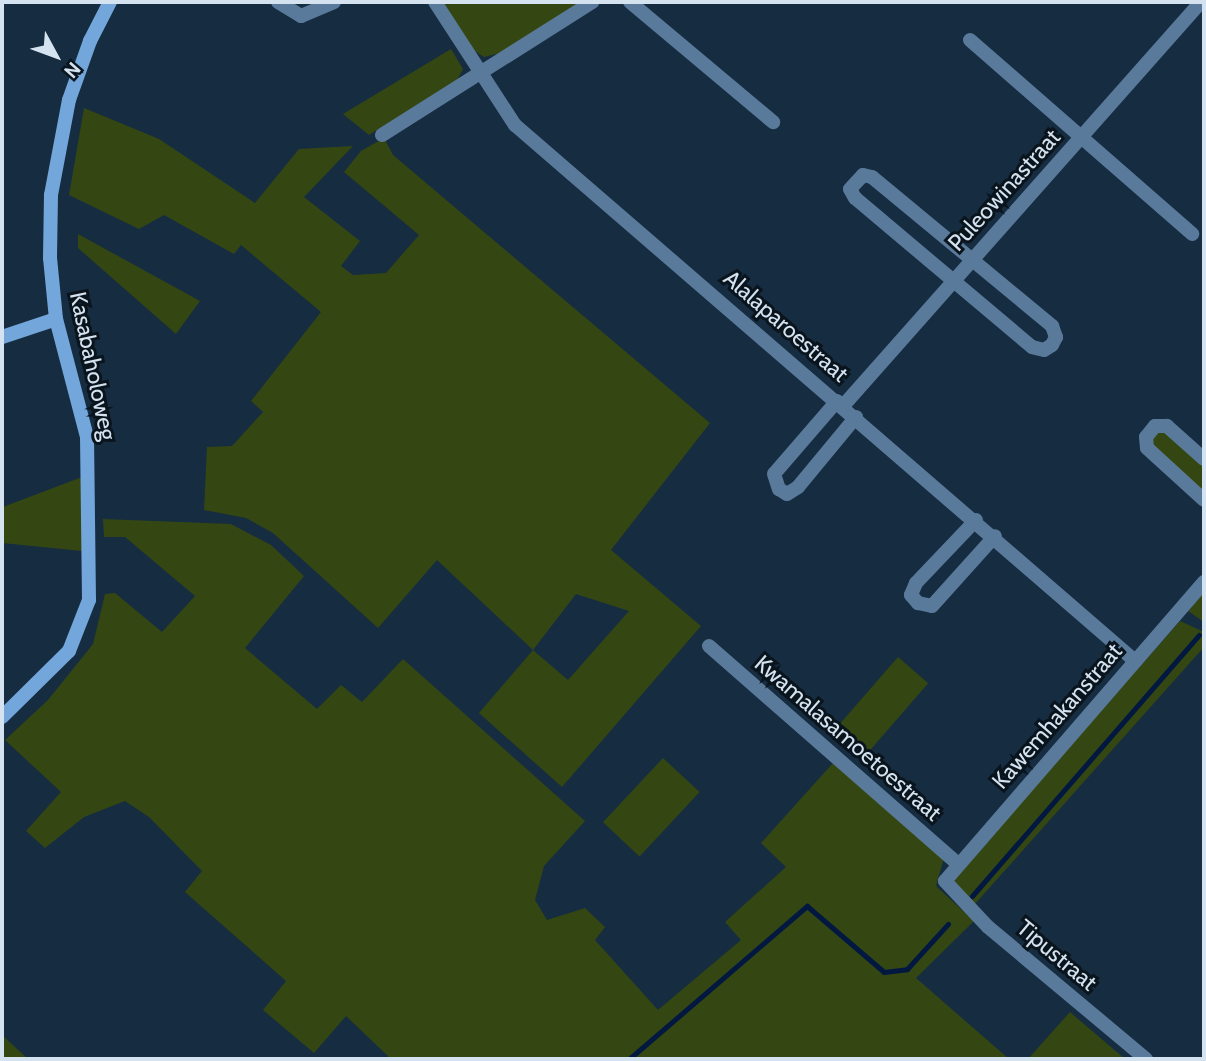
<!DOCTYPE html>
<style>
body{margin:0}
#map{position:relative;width:1206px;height:1061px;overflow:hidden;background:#162c40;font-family:Cabin,sans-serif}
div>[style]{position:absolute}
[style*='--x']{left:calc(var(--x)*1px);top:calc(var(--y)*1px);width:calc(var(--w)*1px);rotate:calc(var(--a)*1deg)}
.green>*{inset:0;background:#344713;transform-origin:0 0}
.stream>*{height:5px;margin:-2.5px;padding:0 2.5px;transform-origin:2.5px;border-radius:2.5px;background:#021840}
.street>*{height:14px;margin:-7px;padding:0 7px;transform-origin:7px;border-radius:7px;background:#5a7a9b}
.secondary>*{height:14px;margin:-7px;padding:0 7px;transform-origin:7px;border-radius:7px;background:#73a7dc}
span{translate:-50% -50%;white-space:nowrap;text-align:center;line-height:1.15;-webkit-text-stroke:6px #0a141d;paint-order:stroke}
.street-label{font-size:23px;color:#d5e3f0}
.frame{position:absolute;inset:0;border:4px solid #d5e3f0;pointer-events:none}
.north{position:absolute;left:21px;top:21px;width:70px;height:70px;-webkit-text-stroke:5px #0a141d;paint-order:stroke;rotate:131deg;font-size:19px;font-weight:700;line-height:28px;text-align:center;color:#d5e3f0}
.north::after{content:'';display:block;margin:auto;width:24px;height:32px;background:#d5e3f0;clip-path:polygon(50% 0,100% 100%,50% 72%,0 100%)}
</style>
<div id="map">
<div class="green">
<div style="clip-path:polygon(443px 2px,580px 2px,500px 53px,484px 57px,473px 50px)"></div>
<div style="clip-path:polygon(451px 49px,463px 69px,457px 80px,369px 135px,343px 114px)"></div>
<div style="clip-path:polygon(evenodd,84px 108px,159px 139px,255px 203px,299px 149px,353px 146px,304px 197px,360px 241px,341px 266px,353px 275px,386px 273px,419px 235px,344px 172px,361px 151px,384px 138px,393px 155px,710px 423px,611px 550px,701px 626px,562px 787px,479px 713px,533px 650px,437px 560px,378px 628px,273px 533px,246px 518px,204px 510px,207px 447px,232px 446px,263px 412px,251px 401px,321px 312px,241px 245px,234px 254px,164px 215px,139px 229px,69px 195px,84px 108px,576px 594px,629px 611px,568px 680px,533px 650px,576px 594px)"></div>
<div style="clip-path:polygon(78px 234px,200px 301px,176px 334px,78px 248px)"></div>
<div style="clip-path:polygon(1160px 427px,1204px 463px,1204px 493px,1151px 444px,1150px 435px)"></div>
<div style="clip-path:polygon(82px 477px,82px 551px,2px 543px,3px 507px)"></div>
<div style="clip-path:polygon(103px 519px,231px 524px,271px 545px,304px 576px,245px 648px,317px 709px,341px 685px,362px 702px,403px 659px,585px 821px,544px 866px,535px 900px,547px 920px,585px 908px,605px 927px,595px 940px,658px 1010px,741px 940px,725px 922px,786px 867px,761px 843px,833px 763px,944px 858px,936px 886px,974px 921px,916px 978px,1009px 1059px,391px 1059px,346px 1016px,314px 1053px,263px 1010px,286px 981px,185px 892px,202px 871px,149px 817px,125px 801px,84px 817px,45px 848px,26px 831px,61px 792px,5px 740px,48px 700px,93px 644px,105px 594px,115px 593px,162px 632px,195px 596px,125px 537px,104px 537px)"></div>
<div style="clip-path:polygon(1204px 592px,1204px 622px,1188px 611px)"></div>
<div style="clip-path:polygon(1180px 621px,1204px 632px,1204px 647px,974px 905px,955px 884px,955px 877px)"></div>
<div style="left:898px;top:657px;width:40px;height:93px;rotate:41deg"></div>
<div style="left:663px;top:758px;width:50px;height:88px;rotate:43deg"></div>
<div style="clip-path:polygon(1070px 1012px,1125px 1059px,1028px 1059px)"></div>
<div style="clip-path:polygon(2px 1035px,28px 1059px,2px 1059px)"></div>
</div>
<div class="stream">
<div style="--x:972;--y:896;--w:346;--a:-49"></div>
<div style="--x:629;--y:1059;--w:235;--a:-40.7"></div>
<div style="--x:807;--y:906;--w:101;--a:40.6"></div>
<div style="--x:884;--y:972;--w:23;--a:-7"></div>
<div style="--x:907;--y:969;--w:61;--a:-47.7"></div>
</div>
<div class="street">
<div style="--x:278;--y:2;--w:27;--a:31"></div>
<div style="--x:301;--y:16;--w:36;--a:-23"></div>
<div style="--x:435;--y:2;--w:147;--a:57"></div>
<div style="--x:515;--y:125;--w:820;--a:40.84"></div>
<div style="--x:630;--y:2;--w:187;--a:40"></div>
<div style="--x:970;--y:40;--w:295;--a:41.1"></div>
<div style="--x:382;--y:135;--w:249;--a:-32.3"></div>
<div style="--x:863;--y:175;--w:9;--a:13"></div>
<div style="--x:872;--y:177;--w:234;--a:39.6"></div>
<div style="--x:1052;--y:326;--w:12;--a:70"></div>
<div style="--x:1056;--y:337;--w:9;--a:117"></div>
<div style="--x:1052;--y:345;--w:9;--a:148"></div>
<div style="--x:1044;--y:350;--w:12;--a:-166"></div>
<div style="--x:1032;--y:347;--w:231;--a:-139.9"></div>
<div style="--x:855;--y:198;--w:10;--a:-119"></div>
<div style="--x:850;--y:189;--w:19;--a:-47"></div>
<div style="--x:837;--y:401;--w:96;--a:130.8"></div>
<div style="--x:774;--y:474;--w:16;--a:72"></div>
<div style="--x:779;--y:489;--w:9;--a:32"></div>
<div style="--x:787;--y:494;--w:13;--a:-32"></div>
<div style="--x:798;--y:487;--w:91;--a:-50.4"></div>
<div style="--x:843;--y:406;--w:537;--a:-48.47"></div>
<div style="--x:1204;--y:459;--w:50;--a:-138.3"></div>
<div style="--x:1167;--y:426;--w:12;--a:180"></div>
<div style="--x:1155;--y:426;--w:14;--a:129"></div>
<div style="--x:1146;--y:437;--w:11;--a:85"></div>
<div style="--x:1147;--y:448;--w:77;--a:42.4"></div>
<div style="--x:976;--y:520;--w:87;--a:133.6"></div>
<div style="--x:916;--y:583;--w:13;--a:113"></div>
<div style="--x:911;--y:595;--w:11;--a:49"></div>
<div style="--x:918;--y:603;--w:14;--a:12"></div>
<div style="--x:932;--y:606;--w:94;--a:-48"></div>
<div style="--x:709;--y:646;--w:330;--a:41.2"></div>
<div style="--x:1146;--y:1059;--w:206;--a:-140.1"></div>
<div style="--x:988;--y:927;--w:63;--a:-133.1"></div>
<div style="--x:945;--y:881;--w:396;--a:-49.1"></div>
</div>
<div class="secondary">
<div style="--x:2;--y:337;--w:57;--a:-18.4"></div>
<div style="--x:2;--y:717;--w:94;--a:-44.6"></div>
<div style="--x:69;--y:651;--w:55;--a:-68.6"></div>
<div style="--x:89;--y:600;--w:163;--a:-90.7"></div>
<div style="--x:87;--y:437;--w:122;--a:-104.7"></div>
<div style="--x:56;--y:319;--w:61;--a:-95.6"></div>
<div style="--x:50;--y:258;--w:63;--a:-89.1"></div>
<div style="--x:51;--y:195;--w:97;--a:-79.3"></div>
<div style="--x:69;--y:100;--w:63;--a:-70.4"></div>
<div style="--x:90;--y:41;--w:44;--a:-62.9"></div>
</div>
<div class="street-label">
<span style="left:1004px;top:190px;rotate:-48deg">Puleowinastraat</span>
<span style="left:786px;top:326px;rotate:41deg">Alalaparoestraat</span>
<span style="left:93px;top:366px;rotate:78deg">Kasabaholoweg</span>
<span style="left:1057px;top:716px;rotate:-49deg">Kawemhakanstraat</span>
<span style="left:848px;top:738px;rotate:41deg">Kwamalasamoetoestraat</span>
<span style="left:1057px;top:955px;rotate:40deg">Tipustraat</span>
</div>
<div class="frame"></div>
<div class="north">N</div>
</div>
